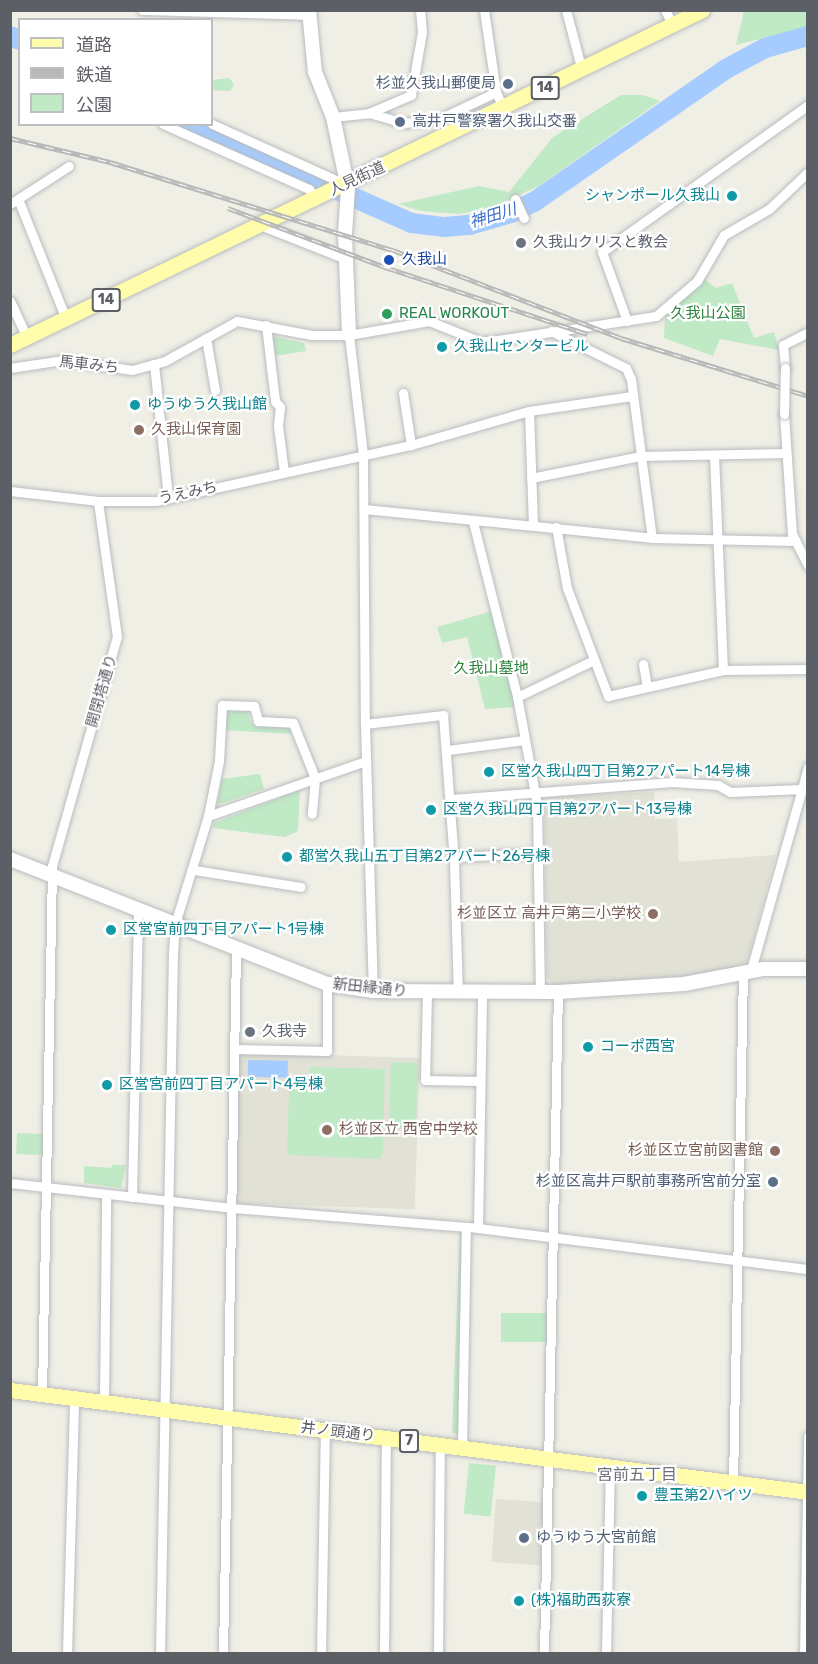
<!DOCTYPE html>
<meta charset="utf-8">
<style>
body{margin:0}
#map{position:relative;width:818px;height:1664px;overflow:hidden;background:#f0efe5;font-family:Rubik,"Noto Sans JP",sans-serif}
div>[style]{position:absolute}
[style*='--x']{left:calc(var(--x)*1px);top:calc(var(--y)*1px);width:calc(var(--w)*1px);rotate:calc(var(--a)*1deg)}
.education>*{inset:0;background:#e2e1d5;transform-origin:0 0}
.green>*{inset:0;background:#c0e9c5;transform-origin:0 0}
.water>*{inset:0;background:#a6ccff;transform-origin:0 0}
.river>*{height:20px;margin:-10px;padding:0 10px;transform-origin:10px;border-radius:10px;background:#a6ccff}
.roads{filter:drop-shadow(0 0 2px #b9bcc1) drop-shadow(0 0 2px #b9bcc1)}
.street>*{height:9px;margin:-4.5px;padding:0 4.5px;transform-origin:4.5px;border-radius:4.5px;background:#fff}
.secondary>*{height:14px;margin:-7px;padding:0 7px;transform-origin:7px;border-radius:7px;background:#fff}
.primary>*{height:15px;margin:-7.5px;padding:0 7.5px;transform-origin:7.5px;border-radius:7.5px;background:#fffdab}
.rail>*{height:5px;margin-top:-2.5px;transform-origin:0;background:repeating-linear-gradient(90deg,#fff 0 9px,#b8b8b9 0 18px);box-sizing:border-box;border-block:2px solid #b8b8b9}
.bridges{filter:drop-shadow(0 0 2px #b9bcc1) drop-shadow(0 0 2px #b9bcc1)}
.street-bridge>*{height:9px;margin:-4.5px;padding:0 4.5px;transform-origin:4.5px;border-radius:4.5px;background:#fff}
.dots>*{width:16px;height:16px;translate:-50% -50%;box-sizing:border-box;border:3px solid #fff;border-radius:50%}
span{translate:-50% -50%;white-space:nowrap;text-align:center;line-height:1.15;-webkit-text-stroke:4.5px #fff;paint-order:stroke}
.shield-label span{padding:2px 4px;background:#fff;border:2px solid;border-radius:4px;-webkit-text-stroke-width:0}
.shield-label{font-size:14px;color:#5c5f66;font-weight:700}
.service-label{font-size:15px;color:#4e5e75}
.right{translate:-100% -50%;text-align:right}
.left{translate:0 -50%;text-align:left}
.street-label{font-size:15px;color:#5c5f66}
.culture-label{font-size:15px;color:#0d838f}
.worship-label{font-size:15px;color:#5b616d}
.transit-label{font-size:15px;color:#164399}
.leisure-label{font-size:15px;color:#27864d}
.park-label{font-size:15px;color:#2e833e}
.education-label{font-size:15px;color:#785e54}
.water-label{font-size:16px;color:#3f71cc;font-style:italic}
.neighbourhood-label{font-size:16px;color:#6d7178}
.frame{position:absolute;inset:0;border:12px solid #5c5f66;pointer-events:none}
.legend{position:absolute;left:18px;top:18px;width:195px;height:108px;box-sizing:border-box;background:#fff;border:2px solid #bebfc2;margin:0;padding:8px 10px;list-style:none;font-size:18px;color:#5c5f66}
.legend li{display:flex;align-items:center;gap:12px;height:30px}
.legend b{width:30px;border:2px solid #bebfc2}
</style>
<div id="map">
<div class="education">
<div style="clip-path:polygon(654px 792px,655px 819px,677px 819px,679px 862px,776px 855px,746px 966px,687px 978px,555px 986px,547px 977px,544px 801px,549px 797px)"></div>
<div style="left:238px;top:1052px;width:182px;height:151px;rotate:2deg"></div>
<div style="left:496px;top:1499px;width:49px;height:63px;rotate:4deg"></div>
</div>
<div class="green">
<div style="clip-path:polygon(744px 11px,807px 11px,807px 27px,736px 45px)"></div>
<div style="clip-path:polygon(230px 78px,234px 85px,230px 91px,212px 90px,212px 80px)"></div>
<div style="clip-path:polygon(621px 95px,643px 95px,660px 101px,539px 186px,490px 208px,459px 214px,421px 211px,398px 204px,479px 186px,509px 192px,553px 137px)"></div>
<div style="clip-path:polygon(703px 278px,716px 288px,732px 283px,754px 338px,774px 332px,779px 350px,720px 339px,713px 356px,664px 338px,665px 313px)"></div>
<div style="clip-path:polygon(271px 336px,304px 343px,306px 351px,274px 356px)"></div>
<div style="clip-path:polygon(492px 611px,516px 707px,485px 709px,467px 637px,442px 643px,437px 627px)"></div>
<div style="clip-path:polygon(229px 709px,247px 710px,251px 723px,257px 726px,288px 727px,293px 734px,223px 730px,225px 713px)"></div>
<div style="clip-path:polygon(260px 774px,264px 789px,220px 804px,218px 801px,222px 779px)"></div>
<div style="clip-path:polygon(300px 790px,298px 831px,285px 837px,213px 828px,214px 823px)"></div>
<div style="left:391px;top:1062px;width:27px;height:66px;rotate:2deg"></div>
<div style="clip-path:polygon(310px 1067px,385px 1069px,383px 1152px,379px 1159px,287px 1155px,289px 1089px,309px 1089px)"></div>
<div style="left:17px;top:1133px;width:26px;height:21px;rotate:2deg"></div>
<div style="clip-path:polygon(112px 1165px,126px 1165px,121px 1188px,84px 1183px,84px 1166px,112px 1168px)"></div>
<div style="clip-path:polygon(460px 1230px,464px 1231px,459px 1434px,452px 1433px)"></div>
<div style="left:501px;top:1313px;width:47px;height:29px"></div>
<div style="left:469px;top:1463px;width:27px;height:51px;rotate:6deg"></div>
</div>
<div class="water">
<div style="left:248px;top:1060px;width:40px;height:17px;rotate:1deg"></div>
</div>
<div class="river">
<div style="--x:10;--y:36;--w:11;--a:22"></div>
<div style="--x:187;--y:124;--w:245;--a:23.8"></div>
<div style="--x:411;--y:223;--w:34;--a:7"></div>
<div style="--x:445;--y:227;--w:25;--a:-5"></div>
<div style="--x:470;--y:225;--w:43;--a:-16.3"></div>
<div style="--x:511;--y:213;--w:25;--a:-26"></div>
<div style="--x:534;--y:202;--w:234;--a:-34.7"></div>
<div style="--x:726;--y:69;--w:44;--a:-28.3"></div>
<div style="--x:765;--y:48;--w:45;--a:-15.6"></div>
</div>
<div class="roads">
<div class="street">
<div style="--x:142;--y:10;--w:168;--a:1.7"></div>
<div style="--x:484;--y:10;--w:83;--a:81.7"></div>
<div style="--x:496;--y:92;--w:17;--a:66"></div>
<div style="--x:566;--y:10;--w:63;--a:75.3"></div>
<div style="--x:665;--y:10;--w:18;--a:63"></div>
<div style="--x:369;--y:113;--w:37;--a:16"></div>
<div style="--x:405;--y:123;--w:34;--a:-7"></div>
<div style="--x:439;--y:119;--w:63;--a:-25.3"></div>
<div style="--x:333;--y:117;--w:36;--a:-6"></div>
<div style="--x:369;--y:113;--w:46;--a:-23.2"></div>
<div style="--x:411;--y:95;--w:64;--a:-80.1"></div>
<div style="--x:422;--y:32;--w:22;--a:-95"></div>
<div style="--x:163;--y:124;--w:160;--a:24"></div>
<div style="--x:309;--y:189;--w:11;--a:56"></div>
<div style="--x:212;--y:124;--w:146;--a:24.3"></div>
<div style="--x:18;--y:199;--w:129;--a:68.2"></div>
<div style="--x:515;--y:199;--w:21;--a:65"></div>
<div style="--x:10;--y:204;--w:70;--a:-32.8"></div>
<div style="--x:260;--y:225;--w:92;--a:21.6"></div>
<div style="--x:10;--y:301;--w:40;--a:65"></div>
<div style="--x:627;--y:321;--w:73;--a:-109.9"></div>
<div style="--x:602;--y:252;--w:253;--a:-35.5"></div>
<div style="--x:266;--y:325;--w:77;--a:83.2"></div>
<div style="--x:275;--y:401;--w:8;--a:50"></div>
<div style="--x:280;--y:407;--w:19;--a:96"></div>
<div style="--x:278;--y:426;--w:46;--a:82.6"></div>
<div style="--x:551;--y:331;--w:84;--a:26.3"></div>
<div style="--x:626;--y:368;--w:12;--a:66"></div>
<div style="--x:631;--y:379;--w:160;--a:82.5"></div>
<div style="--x:349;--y:335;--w:121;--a:83.3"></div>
<div style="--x:363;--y:455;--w:269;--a:89.6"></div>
<div style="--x:365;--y:724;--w:267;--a:88.3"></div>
<div style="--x:206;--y:338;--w:53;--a:80.2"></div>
<div style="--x:154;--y:364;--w:135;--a:84"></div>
<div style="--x:10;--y:368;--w:54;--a:-8.6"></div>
<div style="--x:63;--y:360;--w:70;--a:8.2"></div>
<div style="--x:132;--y:370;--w:34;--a:-15"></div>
<div style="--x:165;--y:361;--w:82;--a:-29.1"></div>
<div style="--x:237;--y:321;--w:76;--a:10.6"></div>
<div style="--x:312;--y:335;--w:37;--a:0"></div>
<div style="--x:349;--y:335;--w:81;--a:-9.9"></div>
<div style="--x:429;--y:321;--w:54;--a:21.8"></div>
<div style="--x:479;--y:341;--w:12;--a:0"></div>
<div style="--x:491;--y:341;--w:167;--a:-8.6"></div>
<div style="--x:656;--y:316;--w:54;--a:-40.5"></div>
<div style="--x:697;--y:281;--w:53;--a:-59.6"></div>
<div style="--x:724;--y:235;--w:52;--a:-30"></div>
<div style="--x:769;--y:209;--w:54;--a:-43.5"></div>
<div style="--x:785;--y:368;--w:23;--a:-95"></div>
<div style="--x:783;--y:345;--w:28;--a:-27"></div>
<div style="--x:403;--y:393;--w:53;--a:81.3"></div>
<div style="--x:529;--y:411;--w:113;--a:88"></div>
<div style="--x:784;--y:414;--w:120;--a:86.2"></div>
<div style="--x:792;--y:534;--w:36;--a:63"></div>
<div style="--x:714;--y:455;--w:215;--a:87.6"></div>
<div style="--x:531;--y:478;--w:111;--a:-11.4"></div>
<div style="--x:640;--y:456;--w:146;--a:-1.2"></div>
<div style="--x:10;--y:491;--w:89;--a:6.5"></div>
<div style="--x:98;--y:501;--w:58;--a:0"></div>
<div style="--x:156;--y:501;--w:261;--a:-12.4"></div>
<div style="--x:411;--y:445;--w:123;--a:-16.1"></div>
<div style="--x:529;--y:411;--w:104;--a:-8.3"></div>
<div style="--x:364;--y:509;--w:289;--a:5.7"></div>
<div style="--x:652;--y:538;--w:144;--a:1.2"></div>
<div style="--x:473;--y:522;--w:179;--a:75.8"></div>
<div style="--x:517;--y:696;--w:111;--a:79.6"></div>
<div style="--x:537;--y:805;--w:187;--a:89.1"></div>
<div style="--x:556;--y:527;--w:62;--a:79.8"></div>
<div style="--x:567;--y:588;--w:116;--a:69.2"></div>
<div style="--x:608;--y:696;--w:118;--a:-12.7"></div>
<div style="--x:723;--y:670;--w:85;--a:-0.7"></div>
<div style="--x:643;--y:664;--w:22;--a:80"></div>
<div style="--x:517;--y:697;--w:85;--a:-25.7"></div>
<div style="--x:365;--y:724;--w:79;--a:-6.6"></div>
<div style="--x:443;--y:715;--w:146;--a:85.7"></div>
<div style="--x:454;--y:861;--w:132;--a:88.3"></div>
<div style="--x:448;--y:750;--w:77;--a:-7.5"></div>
<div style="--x:451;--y:799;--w:222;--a:-4.4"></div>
<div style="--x:672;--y:782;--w:46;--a:3.7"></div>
<div style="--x:718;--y:785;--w:14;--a:30"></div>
<div style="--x:730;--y:792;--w:72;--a:-2.4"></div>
<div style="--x:208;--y:816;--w:167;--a:-19.2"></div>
<div style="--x:454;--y:857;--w:84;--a:-2.7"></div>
<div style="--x:194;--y:870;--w:108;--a:9"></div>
<div style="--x:751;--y:970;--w:211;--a:-74.3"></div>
<div style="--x:427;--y:993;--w:87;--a:91.3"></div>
<div style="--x:425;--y:1080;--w:55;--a:1"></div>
<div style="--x:235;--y:1049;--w:92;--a:1.2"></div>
<div style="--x:327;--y:1051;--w:67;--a:-90"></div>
<div style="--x:10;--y:1183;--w:223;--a:6.4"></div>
<div style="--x:232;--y:1208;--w:247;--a:4.6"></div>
<div style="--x:478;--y:1228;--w:333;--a:7.1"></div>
<div style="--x:132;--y:1197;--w:286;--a:-88.8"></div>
<div style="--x:478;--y:1228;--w:235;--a:-89"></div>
<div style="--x:42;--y:1394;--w:528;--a:-88.91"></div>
<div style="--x:52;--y:866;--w:238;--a:-74.2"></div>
<div style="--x:117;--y:637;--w:137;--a:-98"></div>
<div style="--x:104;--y:1403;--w:208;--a:-89.4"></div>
<div style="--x:462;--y:1448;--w:221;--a:-89"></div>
<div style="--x:733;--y:1482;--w:510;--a:-88.88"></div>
<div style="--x:67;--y:1654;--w:255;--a:-88.4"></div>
<div style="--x:160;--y:1654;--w:702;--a:-88.94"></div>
<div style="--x:173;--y:952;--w:28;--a:-86"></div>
<div style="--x:175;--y:924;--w:113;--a:-73"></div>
<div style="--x:208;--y:816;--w:56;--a:-78.7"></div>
<div style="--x:219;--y:761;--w:56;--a:-86.9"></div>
<div style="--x:222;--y:705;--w:32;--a:2"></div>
<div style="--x:254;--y:706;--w:16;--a:75"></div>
<div style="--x:258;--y:721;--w:35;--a:3"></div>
<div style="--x:293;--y:723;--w:59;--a:68.2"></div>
<div style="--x:315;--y:778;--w:36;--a:95"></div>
<div style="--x:223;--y:1654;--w:705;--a:-88.94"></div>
<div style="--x:321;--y:1654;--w:223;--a:-89"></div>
<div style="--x:384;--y:1654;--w:217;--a:-89.5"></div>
<div style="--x:438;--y:1654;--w:209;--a:-89.5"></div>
<div style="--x:544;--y:1654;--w:662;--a:-88.79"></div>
<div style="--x:606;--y:1654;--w:189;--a:-88.8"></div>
<div style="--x:804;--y:1654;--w:218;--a:-88.9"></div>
</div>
<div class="secondary">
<div style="--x:309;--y:10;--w:62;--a:84.5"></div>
<div style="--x:315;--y:72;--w:48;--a:68.2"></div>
<div style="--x:333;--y:117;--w:73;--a:78.1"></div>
<div style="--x:348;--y:188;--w:47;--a:93.7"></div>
<div style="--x:345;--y:235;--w:100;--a:87.7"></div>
<div style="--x:10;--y:859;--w:341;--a:21.5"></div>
<div style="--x:327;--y:984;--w:47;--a:8.7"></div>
<div style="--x:373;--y:991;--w:185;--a:0.3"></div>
<div style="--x:558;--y:992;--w:126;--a:-3.6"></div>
<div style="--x:684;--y:984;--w:80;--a:-10.8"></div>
<div style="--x:763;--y:969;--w:45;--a:0"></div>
</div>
<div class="primary">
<div style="--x:10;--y:345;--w:769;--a:-25.83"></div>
<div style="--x:10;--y:1390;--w:804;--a:7.28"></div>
</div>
</div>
<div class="rail">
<div style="--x:10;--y:138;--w:103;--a:13.5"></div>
<div style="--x:110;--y:162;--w:296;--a:17.3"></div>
<div style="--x:393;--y:250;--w:244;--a:21.1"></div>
<div style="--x:621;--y:338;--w:196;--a:17.2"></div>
<div style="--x:228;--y:208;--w:171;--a:20.6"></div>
<div style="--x:388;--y:268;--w:210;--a:18.3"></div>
</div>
<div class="bridges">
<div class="street-bridge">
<div style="--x:784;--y:414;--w:46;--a:-88.8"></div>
</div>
</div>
<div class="dots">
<div style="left:508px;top:84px;background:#5c6f8a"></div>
<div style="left:400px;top:122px;background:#5c6f8a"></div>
<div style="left:732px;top:196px;background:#0f9aa8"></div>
<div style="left:521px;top:243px;background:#6b7280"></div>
<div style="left:389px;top:260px;background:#1a4fb4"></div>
<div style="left:387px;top:314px;background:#2e9e5b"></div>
<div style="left:442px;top:347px;background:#0f9aa8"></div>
<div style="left:135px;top:405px;background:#0f9aa8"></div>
<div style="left:139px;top:430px;background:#8d6e63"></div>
<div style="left:489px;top:772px;background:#0f9aa8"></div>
<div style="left:431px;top:810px;background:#0f9aa8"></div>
<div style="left:287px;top:857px;background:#0f9aa8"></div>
<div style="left:653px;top:914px;background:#8d6e63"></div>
<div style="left:111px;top:930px;background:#0f9aa8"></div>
<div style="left:250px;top:1032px;background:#6b7280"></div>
<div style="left:588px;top:1047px;background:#0f9aa8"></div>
<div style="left:107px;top:1085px;background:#0f9aa8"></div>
<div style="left:327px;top:1130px;background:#8d6e63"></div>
<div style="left:775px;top:1151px;background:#8d6e63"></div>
<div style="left:773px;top:1182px;background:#5c6f8a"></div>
<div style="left:642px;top:1496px;background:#0f9aa8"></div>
<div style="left:524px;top:1538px;background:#5c6f8a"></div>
<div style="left:519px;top:1601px;background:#0f9aa8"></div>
</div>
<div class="shield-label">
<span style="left:545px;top:88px">14</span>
<span style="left:106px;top:300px">14</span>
<span style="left:409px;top:1441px">7</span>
</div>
<div class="service-label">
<span class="right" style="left:496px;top:84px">杉並久我山郵便局</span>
<span class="left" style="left:412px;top:122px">高井戸警察署久我山交番</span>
<span class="right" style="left:761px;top:1182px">杉並区高井戸駅前事務所宮前分室</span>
<span class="left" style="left:536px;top:1538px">ゆうゆう大宮前館</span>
</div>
<div class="street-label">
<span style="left:357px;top:179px;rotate:-25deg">人見街道</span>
<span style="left:89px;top:365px;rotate:6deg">馬車みち</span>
<span style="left:188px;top:493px;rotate:-12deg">うえみち</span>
<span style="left:102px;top:691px;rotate:-74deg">開閉塔通り</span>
<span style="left:370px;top:988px;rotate:6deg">新田縁通り</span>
<span style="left:338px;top:1432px;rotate:7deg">井ノ頭通り</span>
</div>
<div class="culture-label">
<span class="right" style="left:720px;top:196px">シャンポール久我山</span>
<span class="left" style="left:454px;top:347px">久我山センタービル</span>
<span class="left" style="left:147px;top:405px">ゆうゆう久我山館</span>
<span class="left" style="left:501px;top:772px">区営久我山四丁目第2アパート14号棟</span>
<span class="left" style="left:443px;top:810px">区営久我山四丁目第2アパート13号棟</span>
<span class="left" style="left:299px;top:857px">都営久我山五丁目第2アパート26号棟</span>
<span class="left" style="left:123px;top:930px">区営宮前四丁目アパート1号棟</span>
<span class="left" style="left:600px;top:1047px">コーポ西宮</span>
<span class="left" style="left:119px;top:1085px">区営宮前四丁目アパート4号棟</span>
<span class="left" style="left:654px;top:1496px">豊玉第2ハイツ</span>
<span class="left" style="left:531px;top:1601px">(株)福助西荻寮</span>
</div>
<div class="worship-label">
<span class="left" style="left:533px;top:243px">久我山クリスと教会</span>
<span class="left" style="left:262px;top:1032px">久我寺</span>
</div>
<div class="transit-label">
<span class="left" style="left:402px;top:260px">久我山</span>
</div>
<div class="leisure-label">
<span class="left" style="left:399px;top:314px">REAL WORKOUT</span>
</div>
<div class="park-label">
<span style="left:708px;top:314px">久我山公園</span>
<span style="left:491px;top:669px">久我山墓地</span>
</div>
<div class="education-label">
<span class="left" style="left:151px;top:430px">久我山保育園</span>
<span class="right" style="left:641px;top:914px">杉並区立 高井戸第二小学校</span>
<span class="left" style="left:339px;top:1130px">杉並区立 西宮中学校</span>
<span class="right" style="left:763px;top:1151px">杉並区立宮前図書館</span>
</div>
<div class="water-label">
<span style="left:493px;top:216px;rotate:-17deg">神田川</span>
</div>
<div class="neighbourhood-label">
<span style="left:637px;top:1475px">宮前五丁目</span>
</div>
<div class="frame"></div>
<ul class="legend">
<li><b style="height:8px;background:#fffdab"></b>道路</li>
<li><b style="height:8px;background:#b8b8b9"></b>鉄道</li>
<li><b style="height:16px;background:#c0e9c5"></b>公園</li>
</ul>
</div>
